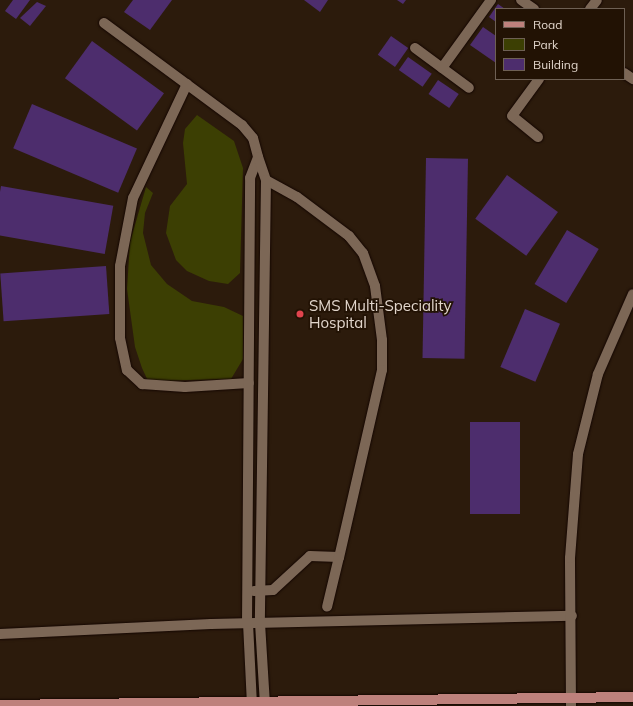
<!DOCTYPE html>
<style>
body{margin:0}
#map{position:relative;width:633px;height:706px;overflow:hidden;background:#2c1b0c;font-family:Mulish,sans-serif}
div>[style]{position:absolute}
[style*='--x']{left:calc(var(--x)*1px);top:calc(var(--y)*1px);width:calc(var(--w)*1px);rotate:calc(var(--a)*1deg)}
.green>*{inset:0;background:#3c3f03}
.building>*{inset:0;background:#4d2d6d;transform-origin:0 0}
.roads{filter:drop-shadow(0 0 1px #140600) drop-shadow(0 0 1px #140600)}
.minor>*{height:10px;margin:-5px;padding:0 5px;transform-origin:5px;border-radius:5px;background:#7c6756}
.major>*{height:10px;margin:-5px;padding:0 5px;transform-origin:5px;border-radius:5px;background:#be817c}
.dots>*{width:11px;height:11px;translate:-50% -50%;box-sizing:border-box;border:2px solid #221204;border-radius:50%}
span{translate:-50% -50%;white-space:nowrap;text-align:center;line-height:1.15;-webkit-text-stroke:3.5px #221204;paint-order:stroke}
.poi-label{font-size:15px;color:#e1d5cb}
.left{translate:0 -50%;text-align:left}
.legend{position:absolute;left:495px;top:8px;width:130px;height:72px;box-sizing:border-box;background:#221204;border:1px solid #6e6054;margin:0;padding:5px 7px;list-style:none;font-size:12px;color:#e1d5cb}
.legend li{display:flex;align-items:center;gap:8px;height:20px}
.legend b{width:20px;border:1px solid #6e6054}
</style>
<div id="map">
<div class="green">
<div style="clip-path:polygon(197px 115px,234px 141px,243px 168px,240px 273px,228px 284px,209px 281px,187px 271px,176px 260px,166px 233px,170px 206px,187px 184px,183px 143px,185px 129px)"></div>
<div style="clip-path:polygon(146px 187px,153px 193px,145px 213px,143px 233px,151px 265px,167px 284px,192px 301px,224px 307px,243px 316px,243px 359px,231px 379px,148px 381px,142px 368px,135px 347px,127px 289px,130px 242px)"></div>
</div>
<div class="building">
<div style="clip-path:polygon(13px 0,30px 0,16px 19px,5px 11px)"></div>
<div style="clip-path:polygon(133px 0,172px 0,150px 30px,124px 12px)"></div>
<div style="clip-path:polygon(304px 0,328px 0,320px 12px)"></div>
<div style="clip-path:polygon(397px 0,406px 0,403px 4px)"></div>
<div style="clip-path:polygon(37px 2px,46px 6px,30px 26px,20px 18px)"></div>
<div style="clip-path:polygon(498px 4px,505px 9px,496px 9px,496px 22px,489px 17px)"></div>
<div style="clip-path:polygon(483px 27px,496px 36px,496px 63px,470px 45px)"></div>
<div style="left:391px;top:36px;width:21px;height:23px;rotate:35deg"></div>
<div style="left:92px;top:41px;width:89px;height:46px;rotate:36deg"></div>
<div style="left:408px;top:57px;width:29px;height:16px;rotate:35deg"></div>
<div style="left:438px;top:80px;width:25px;height:17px;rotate:34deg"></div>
<div style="left:32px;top:104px;width:114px;height:48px;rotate:23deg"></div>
<div style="left:426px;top:158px;width:42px;height:200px;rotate:1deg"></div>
<div style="left:507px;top:175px;width:63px;height:54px;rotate:36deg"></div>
<div style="left:1px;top:186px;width:114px;height:49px;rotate:10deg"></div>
<div style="left:567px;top:230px;width:37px;height:63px;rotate:31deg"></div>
<div style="left:106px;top:266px;width:48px;height:106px;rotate:86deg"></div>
<div style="left:525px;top:309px;width:38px;height:63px;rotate:23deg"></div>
<div style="left:470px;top:422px;width:50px;height:92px"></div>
</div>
<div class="roads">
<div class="minor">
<div style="--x:521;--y:0;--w:16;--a:35"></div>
<div style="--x:590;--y:9;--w:11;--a:-52"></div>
<div style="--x:104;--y:23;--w:172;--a:36.5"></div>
<div style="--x:242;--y:125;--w:17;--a:50"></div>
<div style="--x:253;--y:138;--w:20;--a:75"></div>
<div style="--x:415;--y:48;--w:67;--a:36.5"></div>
<div style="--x:442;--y:68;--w:84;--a:-54.2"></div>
<div style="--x:624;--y:73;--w:11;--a:34"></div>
<div style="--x:187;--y:84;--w:126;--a:115.3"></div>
<div style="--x:133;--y:198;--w:69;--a:100.8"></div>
<div style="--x:120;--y:266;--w:72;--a:90"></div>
<div style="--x:120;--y:338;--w:33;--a:78"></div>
<div style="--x:127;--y:370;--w:21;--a:43"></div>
<div style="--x:142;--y:384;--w:43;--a:4"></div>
<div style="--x:185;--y:387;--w:64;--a:-3.6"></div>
<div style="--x:538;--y:137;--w:33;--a:-141"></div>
<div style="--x:512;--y:116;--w:46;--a:-53.9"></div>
<div style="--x:266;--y:180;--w:35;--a:29"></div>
<div style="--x:297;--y:197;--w:65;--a:36.9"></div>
<div style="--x:349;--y:236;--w:22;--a:51"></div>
<div style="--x:363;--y:253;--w:35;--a:70"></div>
<div style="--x:375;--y:286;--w:54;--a:82.6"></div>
<div style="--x:382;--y:340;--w:30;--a:90"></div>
<div style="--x:382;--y:370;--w:192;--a:102.9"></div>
<div style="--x:254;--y:591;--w:19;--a:-3"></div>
<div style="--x:273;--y:590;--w:50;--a:-42.6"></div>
<div style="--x:310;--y:556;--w:29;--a:2"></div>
<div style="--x:339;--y:557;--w:51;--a:103.5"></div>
<div style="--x:247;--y:623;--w:445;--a:-89.6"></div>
<div style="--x:250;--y:178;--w:22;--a:-69"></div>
<div style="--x:258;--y:157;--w:24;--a:71"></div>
<div style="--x:266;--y:180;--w:443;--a:90.8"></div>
<div style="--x:260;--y:623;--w:81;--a:86.5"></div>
<div style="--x:248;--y:623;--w:81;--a:87.2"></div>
<div style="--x:0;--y:634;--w:211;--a:-2.7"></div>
<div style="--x:211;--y:624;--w:361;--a:-1.3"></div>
<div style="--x:571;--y:706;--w:148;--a:-90.4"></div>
<div style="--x:570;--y:558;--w:104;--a:-85.6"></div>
<div style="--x:578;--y:454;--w:82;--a:-76"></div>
<div style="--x:598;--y:374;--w:87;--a:-66.4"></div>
</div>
<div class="major">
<div style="--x:0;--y:705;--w:633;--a:-0.72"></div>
</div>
</div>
<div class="dots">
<div style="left:300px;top:314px;background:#e0444e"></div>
</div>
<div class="poi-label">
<span class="left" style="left:309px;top:314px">SMS Multi-Speciality<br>Hospital</span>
</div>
<ul class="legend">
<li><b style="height:5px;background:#be817c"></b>Road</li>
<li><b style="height:11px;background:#3c3f03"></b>Park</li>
<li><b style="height:11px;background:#4d2d6d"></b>Building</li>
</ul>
</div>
